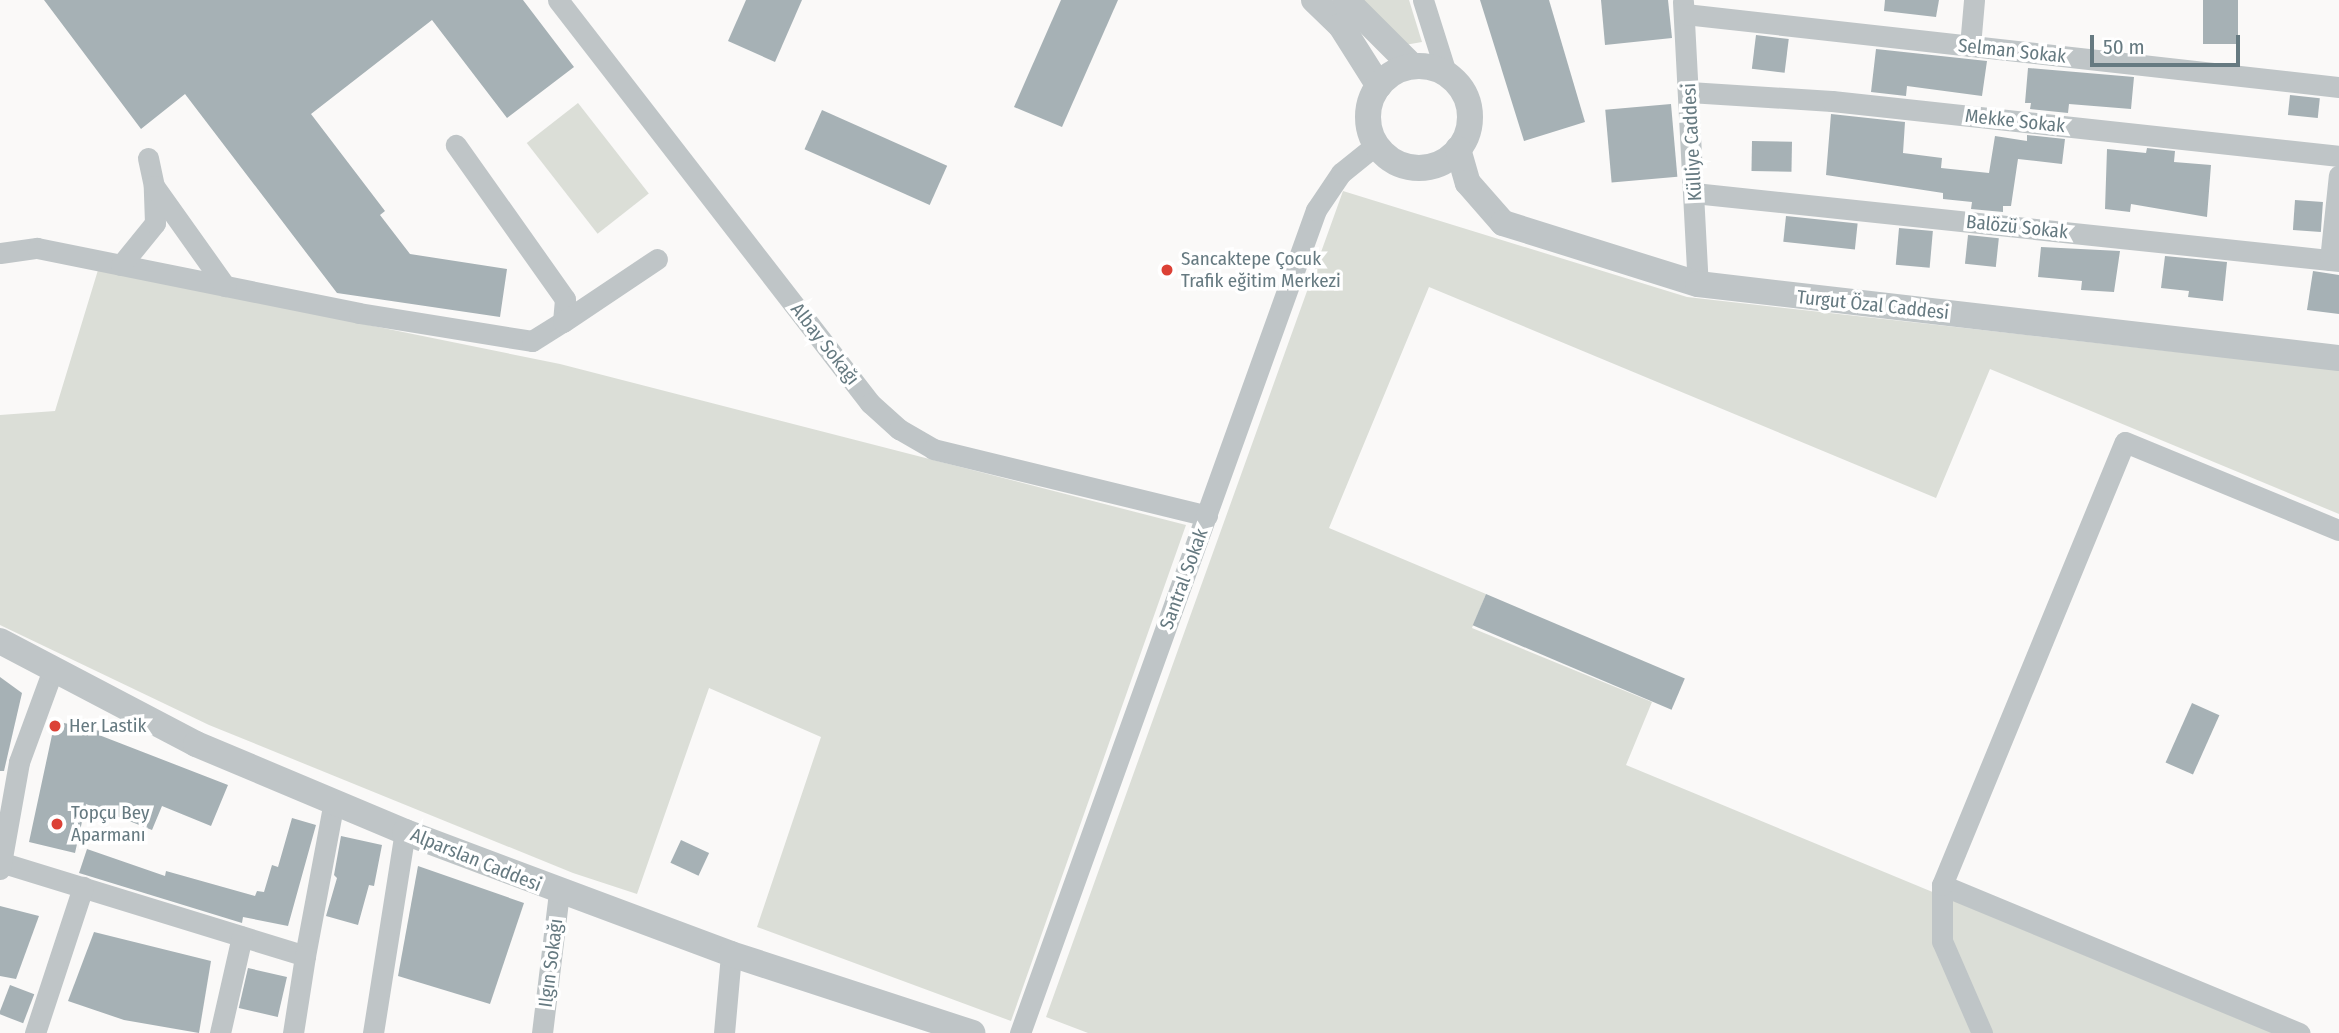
<!DOCTYPE html>
<meta charset="utf-8">
<style>
body{margin:0}
#map{position:relative;width:2339px;height:1033px;overflow:hidden;background:#faf9f8;font-family:"Fira Sans Condensed",sans-serif}
div>[style]{position:absolute}
[style*='--x']{left:calc(var(--x)*1px);top:calc(var(--y)*1px);width:calc(var(--w)*1px);rotate:calc(var(--a)*1deg)}
.green>*{inset:0;background:#dbded7;transform-origin:0 0}
.building>*{inset:0;background:#a6b1b5;transform-origin:0 0}
.minor>*{height:21px;margin:-10.5px;padding:0 10.5px;transform-origin:10.5px;border-radius:10.5px;background:#bfc5c7}
.tertiary>*{height:26px;margin:-13px;padding:0 13px;transform-origin:13px;border-radius:13px;background:#bfc5c7}
.tertiary>.ring{margin:-13px;padding:0;box-sizing:content-box;background:none;border:26px solid #bfc5c7;border-radius:50%}
.dots>*{width:19px;height:19px;translate:-50% -50%;box-sizing:border-box;border:4px solid #fff;border-radius:50%}
span{translate:-50% -50%;white-space:nowrap;text-align:center;line-height:1.15;-webkit-text-stroke:7px #fff;paint-order:stroke}
.street-label{font-size:19px;color:#667a81}
.poi-label{font-size:19px;color:#667a81}
.left{translate:0 -50%;text-align:left}
.scale{position:absolute;left:2090px;top:35px;width:150px;height:32px;box-sizing:border-box;border:4px solid #667a81;border-top:0;padding-left:9px;font-size:21px;line-height:24px;white-space:nowrap;color:#667a81;-webkit-text-stroke:5px #fff;paint-order:stroke}
</style>
<div id="map">
<div class="green">
<div style="clip-path:polygon(1355px 0,1409px 0,1422px 42px,1399px 46px)"></div>
<div style="left:578px;top:103px;width:115px;height:65px;rotate:52deg"></div>
<div style="clip-path:polygon(1343px 191px,1687px 297px,2339px 370px,2339px 514px,1990px 369px,1936px 498px,1429px 287px,1329px 528px,1486px 594px,1472px 628px,1652px 702px,1626px 765px,2273px 1033px,1088px 1033px,1046px 1017px)"></div>
<div style="clip-path:polygon(98px 270px,560px 364px,1186px 525px,1011px 1021px,757px 927px,821px 737px,709px 688px,637px 894px,573px 873px,209px 725px,0 625px,0 415px,55px 411px)"></div>
</div>
<div class="building">
<div style="clip-path:polygon(44px 0,523px 0,574px 67px,507px 118px,432px 20px,311px 114px,385px 211px,380px 215px,410px 254px,507px 269px,500px 317px,337px 293px,185px 94px,141px 129px)"></div>
<div style="clip-path:polygon(746px 0,802px 0,775px 62px,728px 41px)"></div>
<div style="clip-path:polygon(1061px 0,1118px 0,1062px 127px,1014px 107px)"></div>
<div style="clip-path:polygon(1480px 0,1549px 0,1585px 122px,1524px 141px)"></div>
<div style="clip-path:polygon(1601px 0,1668px 0,1672px 38px,1605px 45px)"></div>
<div style="clip-path:polygon(1885px 0,1939px 0,1936px 17px,1884px 11px)"></div>
<div style="left:2203px;top:0;width:35px;height:44px"></div>
<div style="left:1756px;top:35px;width:33px;height:34px;rotate:7deg"></div>
<div style="clip-path:polygon(1876px 49px,1987px 61px,1982px 96px,1907px 86px,1906px 96px,1871px 92px)"></div>
<div style="clip-path:polygon(2028px 68px,2134px 77px,2131px 109px,2069px 104px,2068px 113px,2030px 109px,2031px 103px,2025px 103px)"></div>
<div style="left:2290px;top:95px;width:30px;height:20px;rotate:6deg"></div>
<div style="left:1671px;top:104px;width:73px;height:66px;rotate:85deg"></div>
<div style="left:822px;top:110px;width:137px;height:43px;rotate:24deg"></div>
<div style="clip-path:polygon(1831px 114px,1905px 122px,1903px 153px,1942px 158px,1941px 168px,1989px 173px,1995px 136px,2027px 141px,2027px 135px,2065px 139px,2062px 164px,2018px 159px,2011px 206px,2003px 206px,2003px 212px,1971px 209px,1972px 202px,1943px 199px,1943px 193px,1826px 175px)"></div>
<div style="left:1752px;top:141px;width:40px;height:30px;rotate:1deg"></div>
<div style="clip-path:polygon(2147px 148px,2175px 151px,2174px 162px,2211px 165px,2207px 217px,2131px 204px,2130px 212px,2105px 209px,2107px 149px,2146px 153px)"></div>
<div style="left:2295px;top:200px;width:28px;height:30px;rotate:4deg"></div>
<div style="left:1786px;top:216px;width:72px;height:26px;rotate:6deg"></div>
<div style="left:1899px;top:228px;width:34px;height:37px;rotate:5deg"></div>
<div style="left:1968px;top:235px;width:31px;height:29px;rotate:6deg"></div>
<div style="clip-path:polygon(2041px 247px,2120px 251px,2114px 292px,2081px 290px,2082px 281px,2038px 277px)"></div>
<div style="clip-path:polygon(2165px 256px,2227px 262px,2223px 301px,2188px 297px,2189px 291px,2161px 288px)"></div>
<div style="clip-path:polygon(2313px 271px,2339px 275px,2339px 314px,2307px 310px)"></div>
<div style="left:1486px;top:594px;width:216px;height:34px;rotate:23deg"></div>
<div style="clip-path:polygon(0 677px,22px 693px,4px 771px,0 771px)"></div>
<div style="left:2192px;top:703px;width:30px;height:65px;rotate:24deg"></div>
<div style="clip-path:polygon(55px 721px,100px 731px,99px 735px,228px 785px,211px 826px,162px 806px,152px 830px,86px 804px,75px 853px,29px 842px)"></div>
<div style="clip-path:polygon(292px 818px,316px 825px,288px 926px,243px 917px,242px 923px,79px 873px,87px 849px,165px 876px,166px 871px,255px 896px,257px 891px,264px 892px,272px 865px,278px 867px)"></div>
<div style="clip-path:polygon(341px 836px,382px 845px,374px 886px,369px 885px,358px 925px,326px 916px,337px 878px,334px 875px)"></div>
<div style="left:681px;top:840px;width:31px;height:25px;rotate:25deg"></div>
<div style="clip-path:polygon(418px 866px,524px 903px,490px 1004px,398px 976px)"></div>
<div style="clip-path:polygon(0 906px,39px 916px,16px 979px,0 976px)"></div>
<div style="clip-path:polygon(94px 932px,211px 961px,199px 1033px,124px 1020px,68px 1001px)"></div>
<div style="left:248px;top:968px;width:40px;height:41px;rotate:13deg"></div>
<div style="left:10px;top:985px;width:26px;height:31px;rotate:21deg"></div>
</div>
<div class="minor">
<div style="--x:558;--y:0;--w:510;--a:52.25"></div>
<div style="--x:870;--y:403;--w:39;--a:42"></div>
<div style="--x:899;--y:429;--w:39;--a:30"></div>
<div style="--x:933;--y:449;--w:282;--a:13.7"></div>
<div style="--x:1423;--y:0;--w:77;--a:72.5"></div>
<div style="--x:1683;--y:2;--w:282;--a:87"></div>
<div style="--x:1685;--y:14;--w:658;--a:6.37"></div>
<div style="--x:1970;--y:46;--w:46;--a:-85"></div>
<div style="--x:1689;--y:92;--w:143;--a:3.6"></div>
<div style="--x:1832;--y:101;--w:510;--a:6.19"></div>
<div style="--x:148;--y:158;--w:29;--a:78"></div>
<div style="--x:1694;--y:193;--w:649;--a:6.02"></div>
<div style="--x:0;--y:253;--w:37;--a:-8"></div>
<div style="--x:37;--y:248;--w:328;--a:11.4"></div>
<div style="--x:359;--y:313;--w:175;--a:9.2"></div>
<div style="--x:532;--y:341;--w:36;--a:-32"></div>
<div style="--x:563;--y:322;--w:23;--a:-85"></div>
<div style="--x:565;--y:299;--w:189;--a:-125.3"></div>
<div style="--x:2330;--y:260;--w:85;--a:-84"></div>
<div style="--x:121;--y:265;--w:54;--a:-51"></div>
<div style="--x:155;--y:223;--w:37;--a:-92"></div>
<div style="--x:154;--y:186;--w:123;--a:54.6"></div>
<div style="--x:563;--y:322;--w:113;--a:-33.8"></div>
<div style="--x:0;--y:862;--w:319;--a:17.1"></div>
<div style="--x:305;--y:956;--w:158;--a:-79.4"></div>
<div style="--x:0;--y:869;--w:109;--a:-79.9"></div>
<div style="--x:19;--y:762;--w:101;--a:-69.8"></div>
<div style="--x:1942;--y:885;--w:387;--a:22.5"></div>
<div style="--x:35;--y:1033;--w:154;--a:-71.8"></div>
<div style="--x:220;--y:1033;--w:99;--a:-77.2"></div>
<div style="--x:293;--y:1033;--w:78;--a:-81.1"></div>
<div style="--x:373;--y:1033;--w:204;--a:-81"></div>
<div style="--x:542;--y:1033;--w:141;--a:-83.1"></div>
<div style="--x:724;--y:1033;--w:79;--a:-84.9"></div>
<div style="--x:1020;--y:1033;--w:875;--a:-70.22"></div>
<div style="--x:1316;--y:210;--w:45;--a:-56"></div>
<div style="--x:1341;--y:173;--w:46;--a:-38.9"></div>
<div style="--x:1982;--y:1033;--w:100;--a:-113.5"></div>
<div style="--x:1942;--y:941;--w:56;--a:-90"></div>
<div style="--x:1942;--y:885;--w:479;--a:-67.6"></div>
<div style="--x:2125;--y:442;--w:231;--a:22.4"></div>
</div>
<div class="tertiary">
<div style="--x:1314;--y:0;--w:37;--a:44"></div>
<div style="--x:1341;--y:26;--w:71;--a:57.7"></div>
<div style="--x:1346;--y:0;--w:93;--a:45"></div>
<div class="ring" style="left:1368px;top:66px;width:76px;height:76px"></div>
<div style="--x:1458;--y:149;--w:35;--a:74"></div>
<div style="--x:1468;--y:183;--w:53;--a:48.8"></div>
<div style="--x:1503;--y:223;--w:204;--a:17.4"></div>
<div style="--x:1698;--y:284;--w:645;--a:6.59"></div>
<div style="--x:0;--y:641;--w:221;--a:27.7"></div>
<div style="--x:196;--y:744;--w:227;--a:22.8"></div>
<div style="--x:405;--y:832;--w:348;--a:20.5"></div>
<div style="--x:731;--y:954;--w:254;--a:18.1"></div>
</div>
<div class="dots">
<div style="left:1167px;top:270px;background:#dc4136"></div>
<div style="left:55px;top:726px;background:#dc4136"></div>
<div style="left:57px;top:824px;background:#dc4136"></div>
</div>
<div class="street-label">
<span style="left:2012px;top:51px;rotate:6deg">Selman Sokak</span>
<span style="left:2015px;top:121px;rotate:6deg">Mekke Sokak</span>
<span style="left:1692px;top:142px;rotate:-93deg">Külliye Caddesi</span>
<span style="left:2017px;top:227px;rotate:6deg">Balözü Sokak</span>
<span style="left:1873px;top:305px;rotate:6deg">Turgut Özal Caddesi</span>
<span style="left:825px;top:344px;rotate:52deg">Albay Sokağı</span>
<span style="left:1184px;top:579px;rotate:-70deg">Santral Sokak</span>
<span style="left:476px;top:860px;rotate:22deg">Alparslan Caddesi</span>
<span style="left:551px;top:963px;rotate:-83deg">Ilgın Sokağı</span>
</div>
<div class="poi-label">
<span class="left" style="left:1181px;top:270px">Sancaktepe Çocuk<br>Trafik eğitim Merkezi</span>
<span class="left" style="left:69px;top:726px">Her Lastik</span>
<span class="left" style="left:71px;top:824px">Topçu Bey<br>Aparmanı</span>
</div>
<div class="scale">50 m</div>
</div>
